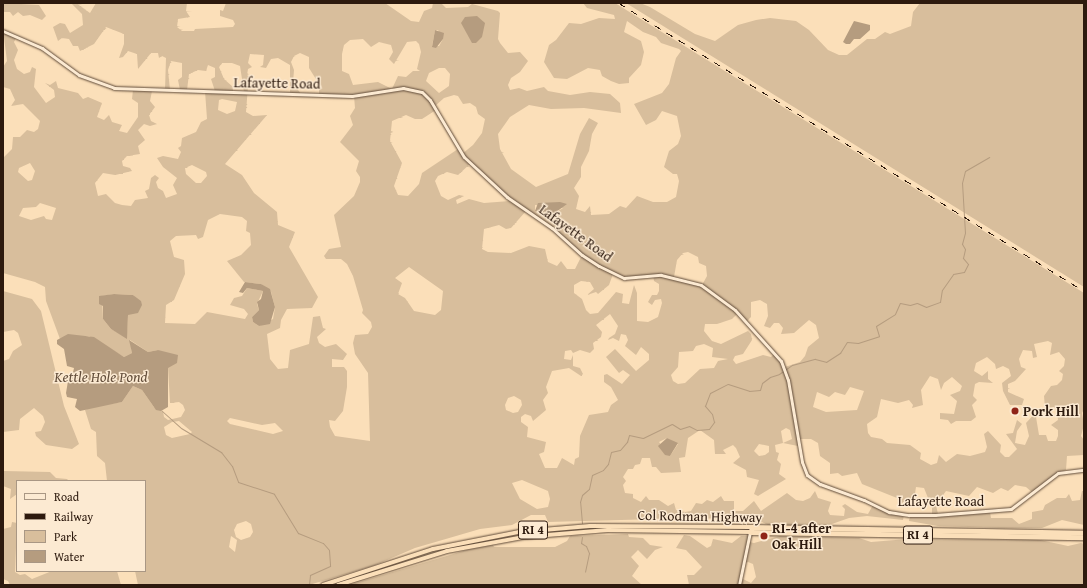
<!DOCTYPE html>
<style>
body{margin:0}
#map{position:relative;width:1087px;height:588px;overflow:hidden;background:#fbdfb9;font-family:"Gentium Book Plus",serif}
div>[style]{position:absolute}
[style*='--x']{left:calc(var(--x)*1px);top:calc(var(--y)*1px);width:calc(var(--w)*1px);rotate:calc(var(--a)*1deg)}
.green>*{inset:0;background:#d8be9c}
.water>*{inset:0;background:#b59c7f}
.stream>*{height:1px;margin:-0.5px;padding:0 0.5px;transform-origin:0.5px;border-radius:0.5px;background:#b59c7f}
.roads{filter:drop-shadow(0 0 1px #604b39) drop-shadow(0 0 1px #604b39)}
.tertiary>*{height:3px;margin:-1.5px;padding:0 1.5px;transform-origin:1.5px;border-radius:1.5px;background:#fcead2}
.trunk>*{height:4px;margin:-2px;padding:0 2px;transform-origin:2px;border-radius:2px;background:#fbdfb9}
.motorway>*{height:4.5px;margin:-2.25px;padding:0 2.25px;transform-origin:2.25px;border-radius:2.25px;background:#fbdfb9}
.rail>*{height:1px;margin-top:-0.5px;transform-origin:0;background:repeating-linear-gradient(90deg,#2d1a0e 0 7px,transparent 0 14px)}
.dots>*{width:11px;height:11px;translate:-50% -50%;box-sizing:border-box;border:2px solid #fcead2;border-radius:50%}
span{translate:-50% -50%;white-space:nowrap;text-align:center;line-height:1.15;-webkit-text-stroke:3px #fcead2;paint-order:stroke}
.shield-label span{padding:1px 3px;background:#fcead2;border:1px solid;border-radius:3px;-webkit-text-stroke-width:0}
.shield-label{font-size:13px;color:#2d1a0e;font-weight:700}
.street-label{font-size:14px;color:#2d1a0e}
.poi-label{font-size:14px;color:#2d1a0e;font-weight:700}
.left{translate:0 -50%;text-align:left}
.water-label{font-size:15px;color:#634e3b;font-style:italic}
.frame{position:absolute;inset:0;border:4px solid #2d1a0e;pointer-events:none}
.legend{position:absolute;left:16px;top:480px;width:130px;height:92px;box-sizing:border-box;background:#fcead2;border:1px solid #a99784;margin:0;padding:5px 7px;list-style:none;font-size:12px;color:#2d1a0e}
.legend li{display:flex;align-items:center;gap:8px;height:20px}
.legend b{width:20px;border:1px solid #a99784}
</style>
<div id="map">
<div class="green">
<div style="clip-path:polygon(3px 3px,39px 5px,46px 16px,42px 20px,30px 15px,23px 16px,18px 12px,13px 16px,10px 12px,4px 12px)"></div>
<div style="clip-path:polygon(evenodd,71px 3px,76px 3px,90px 13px,96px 3px,187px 3px,186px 11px,190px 17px,178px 19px,177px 27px,182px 31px,194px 31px,195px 29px,233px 27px,235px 24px,233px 20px,220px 16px,220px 10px,223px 11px,226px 3px,385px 3px,411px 21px,419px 22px,424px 11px,432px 8px,433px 3px,441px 3px,446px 8px,468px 7px,472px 4px,498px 11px,500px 13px,498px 39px,500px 43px,508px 53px,520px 52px,528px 61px,520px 72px,511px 78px,508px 85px,510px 90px,519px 88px,527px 91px,544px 87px,548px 91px,570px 95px,590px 92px,610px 94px,620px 103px,621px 113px,584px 108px,551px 109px,529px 105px,510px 117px,498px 134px,500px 149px,511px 169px,536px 187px,568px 174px,580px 134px,589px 118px,598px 123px,592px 134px,589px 151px,581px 167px,581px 177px,574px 188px,579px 196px,576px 209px,585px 212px,590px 206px,591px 215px,609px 214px,620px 206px,626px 208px,637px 196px,653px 202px,667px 202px,676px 197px,679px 181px,677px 174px,673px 174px,664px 167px,669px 151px,678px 144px,681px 136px,677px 116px,662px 111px,656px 120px,646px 125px,634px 104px,662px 93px,669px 84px,676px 58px,681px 51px,679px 49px,661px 43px,656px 37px,643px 32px,627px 21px,624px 32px,641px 41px,644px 52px,641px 65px,629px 78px,629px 83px,619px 84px,611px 81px,602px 76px,600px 70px,588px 68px,567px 79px,554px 78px,544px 62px,549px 45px,556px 40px,569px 23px,581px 24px,599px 18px,615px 19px,614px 15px,587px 8px,583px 3px,615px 3px,1084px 293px,1084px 409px,1082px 413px,1084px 425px,1081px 436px,1084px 440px,1084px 455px,1067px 456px,1066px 470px,1058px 473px,1033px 493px,1026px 487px,1015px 485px,1008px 491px,1001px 488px,993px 493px,977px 487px,969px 496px,946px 491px,936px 505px,938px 514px,990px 512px,991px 518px,1012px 518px,1019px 524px,1032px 519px,1032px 512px,1043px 510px,1045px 505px,1057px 498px,1066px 498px,1069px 494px,1072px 501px,1080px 500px,1082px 491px,1084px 491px,1084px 525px,1062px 520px,1042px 528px,1000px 528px,938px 526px,909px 521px,910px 516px,932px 515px,932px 508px,924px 488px,916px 487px,914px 500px,901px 503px,897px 498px,862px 484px,857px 473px,842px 476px,838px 473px,830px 474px,830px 463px,820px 456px,818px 443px,811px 439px,799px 439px,798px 446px,783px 443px,775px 445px,776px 452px,779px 453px,777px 460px,781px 464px,779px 474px,786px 479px,758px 496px,754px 494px,759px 480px,747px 477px,746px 470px,733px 463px,740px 457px,736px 448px,733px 445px,723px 450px,726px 454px,715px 454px,714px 440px,700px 430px,688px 438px,685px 457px,679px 458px,681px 472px,661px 473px,656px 467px,652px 467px,650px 458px,642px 458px,640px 464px,635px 465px,633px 469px,628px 469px,623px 477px,626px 481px,623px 485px,625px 493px,633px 494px,633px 498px,641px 502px,646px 496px,649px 500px,659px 500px,668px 506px,674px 503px,676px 510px,685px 512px,691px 511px,696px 503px,702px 504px,707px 500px,713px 502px,721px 496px,724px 501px,734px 501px,734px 511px,743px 511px,754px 501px,761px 511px,787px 493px,796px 500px,803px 501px,810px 498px,815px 491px,818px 498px,831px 502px,828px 511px,830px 515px,844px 516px,845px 509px,842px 506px,845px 504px,857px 512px,868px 514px,873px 505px,904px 515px,903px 520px,867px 516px,849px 518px,829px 525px,768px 525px,758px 520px,695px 518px,548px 522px,545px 515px,531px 515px,512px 525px,480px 529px,415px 548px,373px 566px,309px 585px,138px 585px,135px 571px,145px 571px,145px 481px,107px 481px,105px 463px,97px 456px,96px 432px,91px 429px,85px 410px,91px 407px,122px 402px,133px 386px,142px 390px,154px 407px,163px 411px,164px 417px,168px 420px,181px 417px,185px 410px,183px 405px,179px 402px,170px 403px,168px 368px,158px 350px,148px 352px,130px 340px,132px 353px,124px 357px,89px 336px,60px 339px,46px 301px,45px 287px,35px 282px,3px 273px,3px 158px,12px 149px,13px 137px,20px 137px,27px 130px,34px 132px,38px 129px,40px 121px,23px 104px,11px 106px,15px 100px,10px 89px,3px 87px,3px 67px,7px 61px,3px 30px,17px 36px,14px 42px,18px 50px,14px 60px,17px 69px,24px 74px,30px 72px,32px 67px,36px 69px,34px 87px,46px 103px,55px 97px,54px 90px,45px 83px,50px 85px,56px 81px,58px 88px,78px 93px,83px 99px,88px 97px,102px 103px,97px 117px,104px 120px,109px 115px,112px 122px,122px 125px,119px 131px,127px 133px,138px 117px,138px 103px,132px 99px,133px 90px,152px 91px,150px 101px,155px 107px,149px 115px,151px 121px,157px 124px,150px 126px,144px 124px,138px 130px,145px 140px,138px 146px,140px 154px,127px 156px,122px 161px,123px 166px,130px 168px,132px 171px,115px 175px,103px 173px,95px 183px,98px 196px,106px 194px,115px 203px,122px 205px,131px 206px,135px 200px,148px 198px,145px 191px,149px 189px,151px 178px,155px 175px,159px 178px,156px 182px,158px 188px,163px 191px,166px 198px,177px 194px,173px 185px,177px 178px,163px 167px,157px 158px,163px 156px,178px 159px,181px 152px,178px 148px,181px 146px,182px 138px,196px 132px,201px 122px,207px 119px,205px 91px,215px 91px,211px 79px,215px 77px,215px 68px,208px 65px,206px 71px,198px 70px,189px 74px,187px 90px,180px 90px,178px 80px,182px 77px,182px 63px,171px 61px,168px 70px,170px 90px,165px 90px,166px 58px,162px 56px,159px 58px,158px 53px,151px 53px,138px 69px,137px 54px,128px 51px,123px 57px,119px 58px,124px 44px,124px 34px,106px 27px,94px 44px,80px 51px,78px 46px,73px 46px,69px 39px,62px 38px,58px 41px,53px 27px,60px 23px,65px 24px,70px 33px,83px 25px,82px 14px,71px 3px,435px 30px,438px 30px,443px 39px,439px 46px,432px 46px,435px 30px,71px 3px,363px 39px,371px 47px,379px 42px,391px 45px,393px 52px,389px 59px,394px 64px,407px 42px,416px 41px,419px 44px,421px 52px,417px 69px,420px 71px,413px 71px,406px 77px,398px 76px,392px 89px,378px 82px,353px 85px,349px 74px,342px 71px,342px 54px,344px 45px,350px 40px,363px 39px,71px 3px,300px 53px,309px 57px,309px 68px,319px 84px,319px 95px,354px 96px,355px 108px,350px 116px,353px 125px,340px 142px,359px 161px,356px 171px,360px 177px,360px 182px,354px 196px,334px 215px,341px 247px,329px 249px,324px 256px,326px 259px,341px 259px,347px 264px,353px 276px,363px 310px,362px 313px,371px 322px,372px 327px,368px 334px,355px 335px,353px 343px,355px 354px,368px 373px,370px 441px,335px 436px,330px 427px,329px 420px,335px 421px,343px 411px,347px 387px,347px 371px,344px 367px,332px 367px,332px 359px,343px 360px,347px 354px,336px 344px,325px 347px,319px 343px,317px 337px,326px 329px,323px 328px,320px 316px,313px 317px,309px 344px,290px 350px,288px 368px,278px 369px,270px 359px,267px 334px,280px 328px,281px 320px,287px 309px,312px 308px,318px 297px,289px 247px,295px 232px,278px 225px,277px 212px,254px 193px,242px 175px,225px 164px,267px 115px,253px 116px,246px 112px,248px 86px,252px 79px,247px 75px,248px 69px,252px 67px,248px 63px,250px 54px,264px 55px,263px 65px,260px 67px,266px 68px,271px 59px,278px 58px,290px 65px,290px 94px,301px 94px,293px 83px,294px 70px,291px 62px,294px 56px,300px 53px,71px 3px,222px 63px,232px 63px,240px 66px,244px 92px,233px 92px,233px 87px,224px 79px,219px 67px,222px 63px,71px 3px,439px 68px,445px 68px,450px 74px,449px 86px,439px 93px,426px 81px,429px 73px,439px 68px,71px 3px,454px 95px,458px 96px,463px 104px,470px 103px,476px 107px,478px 114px,485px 119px,482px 133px,473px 145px,462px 154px,458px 149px,422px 173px,419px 184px,408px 196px,398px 195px,394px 186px,402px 163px,390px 141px,392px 121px,406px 115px,415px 119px,422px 119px,436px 110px,435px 106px,444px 98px,454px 95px,71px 3px,222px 99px,237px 102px,235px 111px,227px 114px,218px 110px,219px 100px,222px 99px,71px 3px,30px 163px,35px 171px,32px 180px,28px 181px,18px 172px,19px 168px,30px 163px,71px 3px,471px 163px,510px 201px,484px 203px,469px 199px,457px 204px,456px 200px,464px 196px,459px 195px,448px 200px,441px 196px,435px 181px,438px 176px,447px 172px,458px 175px,471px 163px,71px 3px,192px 165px,206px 172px,207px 176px,201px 183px,196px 183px,186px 174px,185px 168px,192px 165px,71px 3px,40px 203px,56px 208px,52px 220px,46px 219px,44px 216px,31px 220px,19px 216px,23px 208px,36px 207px,40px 203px,71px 3px,535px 205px,563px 208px,552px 215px,535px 211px,535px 205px,71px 3px,526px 211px,563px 236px,582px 255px,575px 269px,567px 269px,561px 261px,557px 266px,548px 262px,545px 249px,529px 246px,511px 253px,488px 252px,482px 249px,484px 229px,499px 225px,506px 229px,511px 228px,526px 211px,71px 3px,220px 214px,242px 217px,247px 221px,246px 231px,250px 233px,251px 245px,241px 255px,227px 261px,244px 282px,261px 284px,271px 292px,275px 307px,273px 319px,259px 326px,253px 322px,252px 317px,259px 310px,257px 304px,263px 291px,247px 288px,242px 296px,234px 298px,230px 305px,244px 309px,248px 314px,245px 319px,207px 312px,195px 324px,165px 323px,166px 305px,174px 300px,185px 274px,184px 260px,174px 257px,170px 241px,176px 236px,196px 235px,198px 239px,203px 237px,208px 220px,220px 214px,71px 3px,688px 252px,698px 257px,699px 263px,706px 266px,707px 276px,702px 285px,674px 277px,677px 260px,683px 253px,688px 252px,71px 3px,409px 267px,443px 291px,441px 310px,435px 315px,414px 311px,405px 298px,398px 294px,402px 283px,395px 278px,409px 267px,71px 3px,613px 274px,632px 278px,653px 275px,654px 281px,659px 284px,659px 291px,657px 295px,652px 295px,648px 302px,652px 305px,655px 300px,661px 299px,662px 303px,658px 317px,648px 322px,637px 321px,637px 293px,634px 285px,629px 304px,622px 303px,623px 294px,616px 292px,598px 313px,590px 314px,586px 310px,582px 299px,574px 293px,574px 285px,581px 281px,590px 282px,594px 289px,587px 295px,596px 292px,598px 294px,609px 285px,613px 274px,71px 3px,114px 294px,133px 295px,136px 299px,128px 315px,127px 332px,122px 335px,111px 329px,103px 319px,102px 296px,114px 294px,71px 3px,760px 300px,767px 304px,768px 316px,764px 326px,770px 328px,774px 323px,779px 323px,783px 328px,781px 334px,794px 333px,809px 320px,816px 325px,819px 338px,808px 347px,805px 356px,800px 362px,785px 367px,775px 353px,771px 357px,763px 355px,736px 364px,733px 360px,735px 356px,743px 354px,752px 340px,751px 334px,748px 331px,721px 344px,712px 341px,704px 331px,705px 324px,717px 324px,732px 319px,737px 314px,746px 322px,751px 317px,751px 302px,760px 300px,71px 3px,610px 314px,618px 326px,615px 334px,609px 338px,608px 340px,613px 338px,619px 341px,621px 334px,626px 335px,628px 340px,625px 346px,636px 355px,641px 347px,649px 354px,649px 360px,636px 371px,615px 349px,606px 357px,619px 373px,623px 370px,630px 375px,622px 384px,607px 374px,604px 375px,604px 382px,611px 387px,618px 400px,611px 405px,608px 412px,589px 415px,580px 436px,579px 457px,575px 459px,574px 465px,562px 458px,557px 468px,545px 468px,539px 454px,544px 452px,546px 442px,527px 437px,528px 427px,521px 422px,521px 417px,525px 414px,531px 416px,533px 421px,546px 410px,543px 400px,548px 393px,546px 387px,552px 371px,569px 368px,581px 376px,583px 374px,580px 368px,573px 366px,573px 355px,571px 360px,564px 359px,565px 351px,571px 350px,573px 353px,580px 350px,590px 353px,594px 349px,593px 343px,601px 337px,602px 332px,596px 325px,610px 314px,71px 3px,1048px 341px,1052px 343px,1050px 355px,1059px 352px,1065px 359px,1064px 366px,1059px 371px,1063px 374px,1062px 380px,1057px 385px,1051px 386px,1044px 396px,1045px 408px,1039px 409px,1026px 423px,1029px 436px,1025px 445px,1015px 443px,1017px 431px,1022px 424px,1017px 420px,1013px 433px,1006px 434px,1017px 449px,1009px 457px,1005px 457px,1000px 452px,1001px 445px,988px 431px,984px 434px,987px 447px,985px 452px,970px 456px,957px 454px,946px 462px,939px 455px,937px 463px,931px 465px,920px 459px,921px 453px,910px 445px,887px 443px,882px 439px,871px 437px,868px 433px,867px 424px,877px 417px,881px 399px,898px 403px,909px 400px,913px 405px,912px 408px,923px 405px,921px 390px,930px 376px,938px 379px,941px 390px,944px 383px,952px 377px,962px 386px,960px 391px,950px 395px,957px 401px,954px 414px,940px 413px,940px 419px,948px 420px,951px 424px,956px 421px,971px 421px,976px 417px,972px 405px,977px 400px,973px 396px,975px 384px,979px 382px,993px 383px,988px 379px,988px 371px,982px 376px,974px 371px,976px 363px,987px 357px,995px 364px,996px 369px,1003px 366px,1009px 369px,1011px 376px,1002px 383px,1003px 391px,1010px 405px,1022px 405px,1024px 399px,1008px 392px,1008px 384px,1015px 381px,1026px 369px,1021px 367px,1019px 359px,1023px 350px,1032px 351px,1033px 358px,1037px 357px,1034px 344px,1048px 341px,71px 3px,704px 344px,713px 348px,712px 357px,728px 359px,718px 361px,714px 368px,700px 369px,685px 383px,678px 384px,673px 381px,671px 375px,678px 367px,679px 352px,693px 351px,696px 346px,704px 344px,71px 3px,850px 387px,864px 391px,857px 410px,826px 412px,813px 407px,817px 392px,829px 397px,835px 392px,845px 395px,850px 387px,71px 3px,514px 396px,521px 400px,522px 405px,518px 412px,513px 413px,506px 410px,505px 405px,508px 398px,514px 396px,71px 3px,1054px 407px,1057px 411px,1058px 420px,1051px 425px,1058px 430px,1058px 436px,1056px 441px,1048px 441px,1046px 435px,1039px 435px,1036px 417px,1046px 409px,1054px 407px,71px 3px,230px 418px,262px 425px,275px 423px,283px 431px,273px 434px,230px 424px,227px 421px,230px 418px,71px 3px,179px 421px,192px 432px,190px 434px,172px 438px,166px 435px,164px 427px,172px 422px,179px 421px,71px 3px,786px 428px,790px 430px,792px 439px,783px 443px,781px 431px,786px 428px,71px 3px,667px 438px,678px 444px,670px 456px,659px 442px,667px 438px,71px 3px,759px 444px,769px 446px,769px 452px,765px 455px,759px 456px,754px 451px,759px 444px,71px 3px,522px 480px,548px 491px,550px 499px,548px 507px,537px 509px,520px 499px,512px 483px,522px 480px,71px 3px,246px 521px,251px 524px,253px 532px,250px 537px,241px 540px,236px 537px,234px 530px,237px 524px,246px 521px,71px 3px,231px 536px,237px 540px,235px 552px,229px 547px,231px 536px)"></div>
<div style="clip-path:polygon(626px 3px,640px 3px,650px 7px,695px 34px,715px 41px,738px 25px,756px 20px,770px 18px,796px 21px,809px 30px,828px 50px,839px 55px,847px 55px,867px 39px,875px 39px,885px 32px,890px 34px,911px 26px,913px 12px,920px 3px,1084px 3px,1084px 287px)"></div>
<div style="clip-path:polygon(3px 291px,32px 299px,41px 311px,64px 406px,79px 444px,72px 449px,46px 445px,36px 436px,35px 432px,41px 431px,45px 422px,43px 416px,34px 408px,20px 419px,19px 430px,3px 432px,3px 361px,9px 359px,13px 351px,22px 345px,18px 333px,14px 330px,3px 332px)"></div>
<div style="clip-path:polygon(4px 471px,50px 472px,56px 478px,67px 479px,69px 481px,17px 481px,17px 494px,10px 499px,11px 489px,3px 486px)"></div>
<div style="clip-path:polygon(12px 522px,17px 523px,15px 572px,20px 575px,25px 574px,32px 579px,52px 571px,117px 571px,121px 585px,10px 585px,8px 581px,3px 579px,3px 529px,11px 527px)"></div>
<div style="clip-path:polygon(628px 534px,629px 537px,643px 538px,650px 545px,663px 547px,655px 550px,647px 559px,638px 550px,631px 557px,639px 566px,632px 576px,642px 585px,349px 585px,470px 549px,493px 545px,494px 547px,555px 547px,567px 541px,570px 536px)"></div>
<div style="clip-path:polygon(evenodd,684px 535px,690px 536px,707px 548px,711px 546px,713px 539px,732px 543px,741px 536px,750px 536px,749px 542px,754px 543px,780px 536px,859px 538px,871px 542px,908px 539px,1040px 540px,1068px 546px,1081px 543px,1084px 544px,1084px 585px,689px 585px,687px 575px,694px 575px,702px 567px,686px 550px,676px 548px,684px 535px,748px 562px,753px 564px,756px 577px,751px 583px,741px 578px,745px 563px,748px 562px)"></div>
</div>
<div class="water">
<div style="clip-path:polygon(477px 16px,485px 23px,482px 37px,476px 43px,472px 43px,461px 23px,465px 17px)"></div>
<div style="clip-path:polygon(854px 21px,870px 25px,870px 30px,860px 39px,854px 39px,850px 44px,846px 44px,843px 42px)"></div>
<div style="clip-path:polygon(435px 30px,444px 33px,443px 39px,436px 48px,432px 47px)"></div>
<div style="clip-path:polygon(560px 202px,567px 204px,552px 215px,535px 211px,538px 203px)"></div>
<div style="clip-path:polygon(245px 282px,261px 284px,270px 289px,275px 307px,270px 324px,259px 326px,253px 322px,252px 317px,259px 310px,257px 302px,261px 299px,263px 291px,247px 288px,243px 293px,239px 292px)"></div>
<div style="clip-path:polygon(114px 294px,133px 295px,141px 301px,142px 305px,138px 313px,128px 315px,127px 339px,111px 329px,103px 319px,103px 306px,99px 304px,99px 296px)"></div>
<div style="clip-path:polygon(68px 334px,94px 337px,124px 357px,132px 353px,129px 340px,148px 352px,158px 350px,178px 355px,177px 363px,168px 368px,168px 407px,161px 411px,156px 410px,142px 390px,133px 386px,122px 402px,80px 411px,75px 407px,77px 399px,67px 397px,66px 393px,68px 381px,72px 377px,74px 368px,67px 366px,64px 349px,57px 344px,57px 340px)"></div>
<div style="clip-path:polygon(667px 438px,678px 443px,670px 456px,665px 455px,658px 446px)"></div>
</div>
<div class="stream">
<div style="--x:162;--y:411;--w:25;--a:42"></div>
<div style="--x:181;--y:428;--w:47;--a:31"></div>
<div style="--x:221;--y:452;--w:18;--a:52"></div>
<div style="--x:232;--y:466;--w:17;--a:69"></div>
<div style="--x:238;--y:482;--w:38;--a:18"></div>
<div style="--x:274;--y:494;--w:46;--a:58.4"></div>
<div style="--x:298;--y:533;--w:27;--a:22"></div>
<div style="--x:323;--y:543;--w:9;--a:49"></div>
<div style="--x:329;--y:550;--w:16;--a:86"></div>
<div style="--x:330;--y:566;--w:22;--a:156"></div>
<div style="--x:310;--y:575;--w:10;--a:96"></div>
<div style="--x:582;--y:523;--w:21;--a:-95"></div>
<div style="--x:580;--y:502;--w:7;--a:-74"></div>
<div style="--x:582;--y:495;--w:9;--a:-41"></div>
<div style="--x:589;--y:489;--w:14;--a:-78"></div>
<div style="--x:592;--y:475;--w:12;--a:-24"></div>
<div style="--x:603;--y:470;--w:8;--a:-50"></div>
<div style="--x:608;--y:464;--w:12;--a:-76"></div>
<div style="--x:611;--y:452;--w:9;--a:-13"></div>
<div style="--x:620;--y:450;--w:11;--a:-49"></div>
<div style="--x:627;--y:442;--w:7;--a:-74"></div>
<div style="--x:629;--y:435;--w:14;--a:12"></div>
<div style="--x:643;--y:438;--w:32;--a:-26"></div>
<div style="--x:672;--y:424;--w:9;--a:32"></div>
<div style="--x:680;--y:429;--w:9;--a:-18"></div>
<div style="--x:689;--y:426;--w:9;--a:27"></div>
<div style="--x:697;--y:430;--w:12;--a:-5"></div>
<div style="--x:709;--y:429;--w:9;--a:-54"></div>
<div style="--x:714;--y:422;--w:8;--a:-104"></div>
<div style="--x:712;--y:414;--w:11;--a:-131"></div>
<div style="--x:705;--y:406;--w:14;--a:-69"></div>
<div style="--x:710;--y:393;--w:20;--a:-27"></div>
<div style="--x:728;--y:384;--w:22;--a:18"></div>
<div style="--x:749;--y:391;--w:11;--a:-5"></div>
<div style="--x:760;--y:390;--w:7;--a:-74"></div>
<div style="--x:762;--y:383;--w:10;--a:-37"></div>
<div style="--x:770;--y:377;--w:9;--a:-18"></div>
<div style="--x:779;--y:374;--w:16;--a:-35"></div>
<div style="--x:792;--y:365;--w:24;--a:-15"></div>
<div style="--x:815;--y:359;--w:11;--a:15"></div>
<div style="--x:826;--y:362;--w:17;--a:-33"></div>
<div style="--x:840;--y:353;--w:13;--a:-58"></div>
<div style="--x:847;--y:342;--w:11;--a:5"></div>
<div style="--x:858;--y:343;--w:22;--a:-18"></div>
<div style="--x:879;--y:336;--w:10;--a:-107"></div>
<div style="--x:876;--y:326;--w:22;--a:-32"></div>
<div style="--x:895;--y:314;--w:12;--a:-66"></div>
<div style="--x:900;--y:303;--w:10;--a:11"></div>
<div style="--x:910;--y:305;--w:7;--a:-16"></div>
<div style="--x:917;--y:303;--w:10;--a:24"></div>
<div style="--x:926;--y:307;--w:15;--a:-20"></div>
<div style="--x:940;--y:302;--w:12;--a:-81"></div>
<div style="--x:942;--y:290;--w:19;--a:-55"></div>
<div style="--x:953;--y:274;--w:11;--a:-10"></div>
<div style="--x:964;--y:272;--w:9;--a:-63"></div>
<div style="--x:968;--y:264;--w:8;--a:-130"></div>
<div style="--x:963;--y:258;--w:9;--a:-77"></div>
<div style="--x:965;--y:249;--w:6;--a:-121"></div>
<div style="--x:962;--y:244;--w:11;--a:-75"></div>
<div style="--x:965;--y:233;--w:50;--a:-93.4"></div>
<div style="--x:962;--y:183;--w:12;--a:-76"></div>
<div style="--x:965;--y:171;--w:28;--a:-30"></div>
<div style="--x:582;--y:537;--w:6;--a:99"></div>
<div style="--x:581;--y:543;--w:6;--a:31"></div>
<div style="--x:586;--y:546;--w:8;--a:67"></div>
<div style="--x:589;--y:553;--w:19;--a:102"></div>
</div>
<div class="roads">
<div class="tertiary">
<div style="--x:3;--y:31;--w:43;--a:23.6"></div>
<div style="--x:42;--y:48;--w:46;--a:36.1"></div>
<div style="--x:79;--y:75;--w:37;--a:20"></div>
<div style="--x:114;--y:88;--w:238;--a:1.9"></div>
<div style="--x:352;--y:96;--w:52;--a:-8.9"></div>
<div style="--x:403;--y:88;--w:19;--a:12"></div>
<div style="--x:422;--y:92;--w:11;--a:45"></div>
<div style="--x:430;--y:100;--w:66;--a:59.2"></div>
<div style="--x:464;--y:157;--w:59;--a:42.9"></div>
<div style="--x:507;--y:197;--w:55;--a:34.6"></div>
<div style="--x:552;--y:228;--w:40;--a:42"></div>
<div style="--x:582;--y:255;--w:20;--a:33"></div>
<div style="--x:599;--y:266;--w:28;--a:26"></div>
<div style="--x:624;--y:278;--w:37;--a:-5"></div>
<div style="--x:661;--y:275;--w:41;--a:14"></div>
<div style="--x:701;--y:285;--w:42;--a:36.3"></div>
<div style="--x:735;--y:310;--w:69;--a:48"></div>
<div style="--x:781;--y:361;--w:20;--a:70"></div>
<div style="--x:788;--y:380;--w:83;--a:80.3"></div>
<div style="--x:802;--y:462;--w:14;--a:69"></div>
<div style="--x:807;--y:475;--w:16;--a:35"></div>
<div style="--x:820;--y:484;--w:47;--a:20"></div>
<div style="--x:864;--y:500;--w:28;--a:26"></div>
<div style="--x:889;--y:512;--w:20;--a:9"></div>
<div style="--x:909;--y:515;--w:26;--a:0"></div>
<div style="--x:935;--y:515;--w:76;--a:-4.5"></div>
<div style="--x:1011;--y:509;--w:59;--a:-37.5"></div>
<div style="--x:1058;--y:473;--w:26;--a:-7"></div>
<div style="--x:739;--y:585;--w:59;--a:-78.3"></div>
</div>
<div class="trunk">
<div style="--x:323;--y:585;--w:116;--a:-18.1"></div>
<div style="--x:433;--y:549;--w:88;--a:-11.2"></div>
<div style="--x:519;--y:532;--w:71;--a:-4.8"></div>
<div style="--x:590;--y:526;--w:161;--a:0.4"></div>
<div style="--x:338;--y:585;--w:114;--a:-17.3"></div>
<div style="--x:447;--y:551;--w:77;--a:-10.4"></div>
<div style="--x:523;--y:537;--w:85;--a:-4.7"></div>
<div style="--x:608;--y:530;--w:143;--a:0.8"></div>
</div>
<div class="motorway">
<div style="--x:751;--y:527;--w:333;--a:1"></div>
<div style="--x:751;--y:532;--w:333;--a:0.9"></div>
</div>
</div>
<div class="rail">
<div style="--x:619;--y:3;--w:547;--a:31.77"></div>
</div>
<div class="dots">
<div style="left:1015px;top:411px;background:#8f2418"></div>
<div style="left:764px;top:536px;background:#8f2418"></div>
</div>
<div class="shield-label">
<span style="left:533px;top:530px">RI 4</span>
<span style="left:918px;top:535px">RI 4</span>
</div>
<div class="street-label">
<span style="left:277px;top:83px;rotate:1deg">Lafayette Road</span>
<span style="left:576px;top:233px;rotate:36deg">Lafayette Road</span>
<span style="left:941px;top:501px">Lafayette Road</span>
<span style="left:700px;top:516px;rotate:1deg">Col Rodman Highway</span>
</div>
<div class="poi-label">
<span class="left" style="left:1023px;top:411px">Pork Hill</span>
<span class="left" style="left:772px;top:536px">RI-4 after<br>Oak Hill</span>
</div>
<div class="water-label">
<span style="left:101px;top:377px">Kettle Hole Pond</span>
</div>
<div class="frame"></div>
<ul class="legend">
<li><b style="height:5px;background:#fcead2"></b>Road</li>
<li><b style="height:5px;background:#2d1a0e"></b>Railway</li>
<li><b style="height:11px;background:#d8be9c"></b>Park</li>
<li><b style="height:11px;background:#b59c7f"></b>Water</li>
</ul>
</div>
